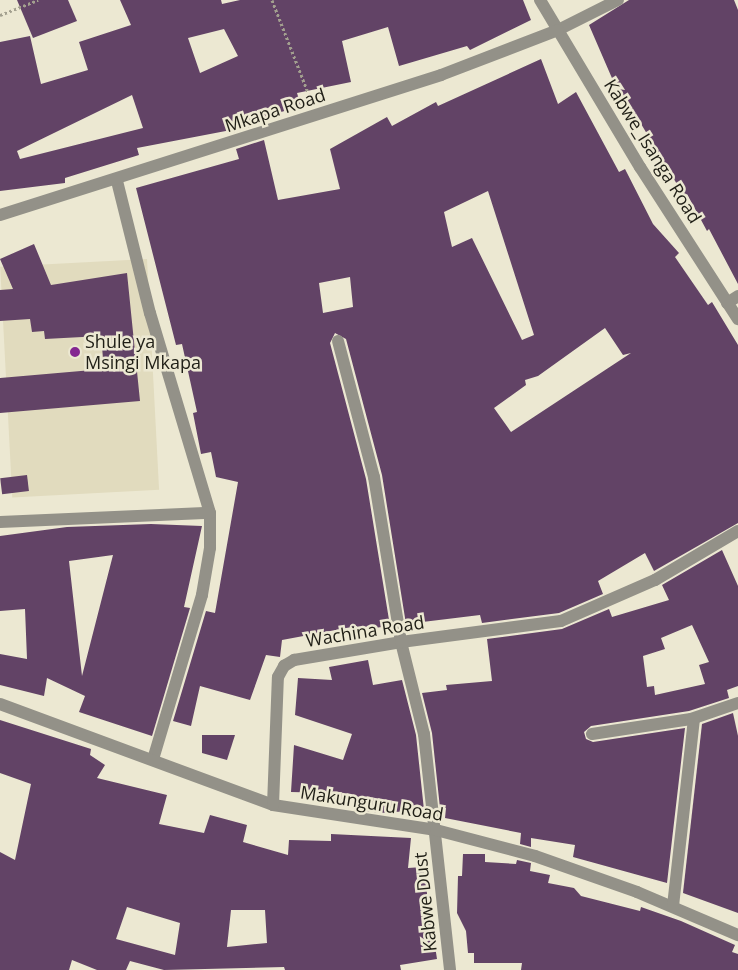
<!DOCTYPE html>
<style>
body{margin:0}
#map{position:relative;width:738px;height:970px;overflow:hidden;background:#ece8d2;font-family:"Open Sans",sans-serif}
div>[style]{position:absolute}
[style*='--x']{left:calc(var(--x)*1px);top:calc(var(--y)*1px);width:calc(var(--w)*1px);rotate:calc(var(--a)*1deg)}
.built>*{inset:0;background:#e1dbbe;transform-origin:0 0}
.building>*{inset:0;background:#624366;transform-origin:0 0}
.path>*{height:3px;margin-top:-1.5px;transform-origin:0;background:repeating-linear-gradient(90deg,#a3a08f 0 2.5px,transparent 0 5px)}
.minor>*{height:12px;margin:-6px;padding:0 6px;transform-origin:6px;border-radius:6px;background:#939188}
.tertiary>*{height:12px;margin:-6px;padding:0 6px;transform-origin:6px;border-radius:6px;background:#939188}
.dots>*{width:14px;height:14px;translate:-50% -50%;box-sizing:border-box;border:2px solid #ece8d2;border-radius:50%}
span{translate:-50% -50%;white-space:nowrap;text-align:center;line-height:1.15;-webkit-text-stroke:5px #ece8d2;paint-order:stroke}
.street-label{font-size:18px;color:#1f1e16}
.poi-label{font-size:18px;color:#1f1e16}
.left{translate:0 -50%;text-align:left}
</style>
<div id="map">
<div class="built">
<div style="left:147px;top:259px;width:231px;height:147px;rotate:87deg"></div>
</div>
<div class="building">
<div style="clip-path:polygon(17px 0,68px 0,77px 21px,33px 38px)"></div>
<div style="clip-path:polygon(evenodd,120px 0,221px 0,222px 4px,240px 0,523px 0,531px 20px,470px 50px,467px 46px,399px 66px,388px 27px,342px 41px,351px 82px,297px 93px,301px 106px,258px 119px,259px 124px,232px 133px,231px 130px,137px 148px,139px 155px,65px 178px,65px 183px,0 191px,0 42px,30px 36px,41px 84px,88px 70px,79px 42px,131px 25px,120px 0,224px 29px,238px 56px,200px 73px,188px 38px,224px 29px,120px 0,132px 95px,143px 128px,20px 159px,17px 151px,132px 95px)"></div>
<div style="clip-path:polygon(629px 0,734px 0,738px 10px,738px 284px,709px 229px,707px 231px,687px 194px,684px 196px,625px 97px,621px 99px,589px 25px)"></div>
<div style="clip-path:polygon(evenodd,541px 59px,558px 104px,576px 92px,619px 172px,625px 169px,653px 224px,679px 253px,675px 257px,708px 305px,712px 302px,738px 345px,738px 523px,654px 571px,645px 553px,598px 581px,603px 594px,559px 613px,482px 623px,480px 615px,406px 624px,382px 475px,346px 339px,335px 333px,330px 343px,366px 479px,390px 626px,358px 630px,357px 626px,282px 640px,280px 657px,266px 655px,250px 700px,200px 686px,191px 726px,173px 721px,206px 611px,215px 613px,238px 482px,216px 477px,211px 452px,201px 454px,193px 413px,197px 412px,182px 344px,176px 345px,136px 188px,239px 159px,236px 149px,264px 140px,278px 200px,340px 189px,330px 149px,387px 117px,392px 126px,436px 102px,438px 106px,541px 59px,488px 191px,534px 335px,522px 340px,472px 238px,452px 247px,444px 212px,488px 191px,541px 59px,350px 277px,353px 307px,323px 313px,319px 283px,350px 277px,541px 59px,605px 328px,623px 355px,631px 353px,511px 432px,494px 408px,526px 385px,525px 380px,538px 376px,605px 328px)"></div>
<div style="clip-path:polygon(34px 244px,51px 285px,127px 273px,140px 401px,0 413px,0 378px,104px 369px,101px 336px,45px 339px,44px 331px,32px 332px,30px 319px,0 321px,0 290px,13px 289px,0 259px)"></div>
<div style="left:27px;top:475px;width:16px;height:27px;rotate:83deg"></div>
<div style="clip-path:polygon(evenodd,151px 524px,202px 526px,184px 607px,190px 608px,152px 736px,79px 712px,85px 696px,47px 678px,44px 696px,0 685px,0 654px,27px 659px,25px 609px,0 611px,0 536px,67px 527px,151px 524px,113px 555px,103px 594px,82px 676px,69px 561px,113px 555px)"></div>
<div style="clip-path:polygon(evenodd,722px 550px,738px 586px,738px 686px,727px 690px,729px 698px,689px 711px,591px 726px,584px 732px,586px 739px,593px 742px,685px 728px,667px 883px,573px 857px,575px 845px,531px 838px,531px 847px,520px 844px,521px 833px,445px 818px,446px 808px,440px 808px,432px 733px,422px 693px,447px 690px,446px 685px,492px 681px,487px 639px,562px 629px,609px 609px,612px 617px,669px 600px,662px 585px,722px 550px,692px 625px,709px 662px,699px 665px,705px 684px,655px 695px,654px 686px,647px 687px,643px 656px,665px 649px,661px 638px,692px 625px)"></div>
<div style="clip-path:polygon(368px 660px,373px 685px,402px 680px,416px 735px,424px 810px,380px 813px,360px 810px,359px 799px,331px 800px,331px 793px,291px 792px,294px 745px,343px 760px,352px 734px,295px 715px,298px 678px,332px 680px,329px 667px)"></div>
<div style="clip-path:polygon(733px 713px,738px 736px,738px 913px,683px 893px,702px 724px)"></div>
<div style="clip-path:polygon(evenodd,0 720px,91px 749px,90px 755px,105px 765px,97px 778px,167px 795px,159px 824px,204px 833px,210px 815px,247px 825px,243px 842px,288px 855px,289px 840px,331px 841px,331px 834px,411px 838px,408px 868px,423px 867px,437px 959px,400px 965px,401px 970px,285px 970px,284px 967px,164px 970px,130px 961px,126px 970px,97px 970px,72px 960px,69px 970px,0 970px,0 852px,15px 860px,31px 784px,0 773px,0 720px,127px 907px,180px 923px,175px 955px,116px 939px,127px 907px,0 720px,231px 910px,265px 910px,267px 943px,227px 947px,231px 910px)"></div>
<div style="clip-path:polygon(202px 735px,235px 735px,227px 760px,202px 753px)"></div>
<div style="clip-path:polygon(463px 854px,485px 854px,485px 862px,516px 864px,517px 860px,531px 863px,530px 871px,550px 875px,548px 883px,574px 888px,581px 896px,640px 911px,641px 907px,681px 921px,735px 945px,732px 952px,738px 954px,738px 970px,521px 970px,522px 963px,474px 963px,474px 953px,468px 953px,466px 931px,457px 913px,458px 876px,462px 876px)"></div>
</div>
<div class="path">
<div style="--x:272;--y:0;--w:107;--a:68.7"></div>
<div style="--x:0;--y:15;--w:41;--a:-21.5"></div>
</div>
<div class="minor">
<div style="--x:558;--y:30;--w:67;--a:-26.6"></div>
<div style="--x:117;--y:181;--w:136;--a:76"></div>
<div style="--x:150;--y:313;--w:209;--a:73.3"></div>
<div style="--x:210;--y:513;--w:35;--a:90"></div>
<div style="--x:210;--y:548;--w:48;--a:99.7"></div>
<div style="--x:202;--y:595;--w:171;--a:106.6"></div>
<div style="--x:727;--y:303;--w:13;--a:-32"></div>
<div style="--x:338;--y:341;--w:141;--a:75.2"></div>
<div style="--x:374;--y:477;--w:167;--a:80.7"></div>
<div style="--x:401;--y:642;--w:95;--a:76"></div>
<div style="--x:424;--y:734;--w:237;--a:83.7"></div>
<div style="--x:0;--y:522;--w:210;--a:-2.5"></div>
<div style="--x:0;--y:704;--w:291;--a:20.3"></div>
<div style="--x:273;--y:805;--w:165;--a:8.7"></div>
<div style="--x:436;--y:830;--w:102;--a:14.7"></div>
<div style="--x:535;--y:856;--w:108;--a:19.4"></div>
<div style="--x:637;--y:892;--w:110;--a:23.1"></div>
<div style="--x:592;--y:734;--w:100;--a:-8.6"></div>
<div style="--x:691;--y:719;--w:50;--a:-18.8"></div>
<div style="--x:273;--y:805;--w:128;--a:-87.8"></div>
<div style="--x:278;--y:677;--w:13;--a:-61"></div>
<div style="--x:284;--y:666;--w:12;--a:-31"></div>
<div style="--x:294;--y:660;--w:109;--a:-9.5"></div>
<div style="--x:401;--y:642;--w:161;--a:-7.5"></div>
<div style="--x:561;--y:621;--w:103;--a:-23.6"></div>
<div style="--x:655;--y:580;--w:96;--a:-30.6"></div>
<div style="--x:673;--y:906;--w:188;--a:-83.6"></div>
</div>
<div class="tertiary">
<div style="--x:540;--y:0;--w:195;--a:59.1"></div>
<div style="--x:640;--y:167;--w:181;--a:57.2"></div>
<div style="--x:0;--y:215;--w:463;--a:-17.6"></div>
<div style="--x:441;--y:75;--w:125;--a:-21"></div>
</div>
<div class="dots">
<div style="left:75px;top:352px;background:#842691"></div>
</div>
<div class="street-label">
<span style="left:275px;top:110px;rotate:-18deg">Mkapa Road</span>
<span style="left:653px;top:151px;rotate:58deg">Kabwe_Isanga Road</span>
<span style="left:365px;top:631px;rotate:-9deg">Wachina Road</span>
<span style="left:372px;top:803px;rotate:9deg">Makunguru Road</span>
<span style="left:425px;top:902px;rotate:-96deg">Kabwe Dust</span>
</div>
<div class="poi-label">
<span class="left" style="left:85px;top:352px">Shule ya<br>Msingi Mkapa</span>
</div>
</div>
